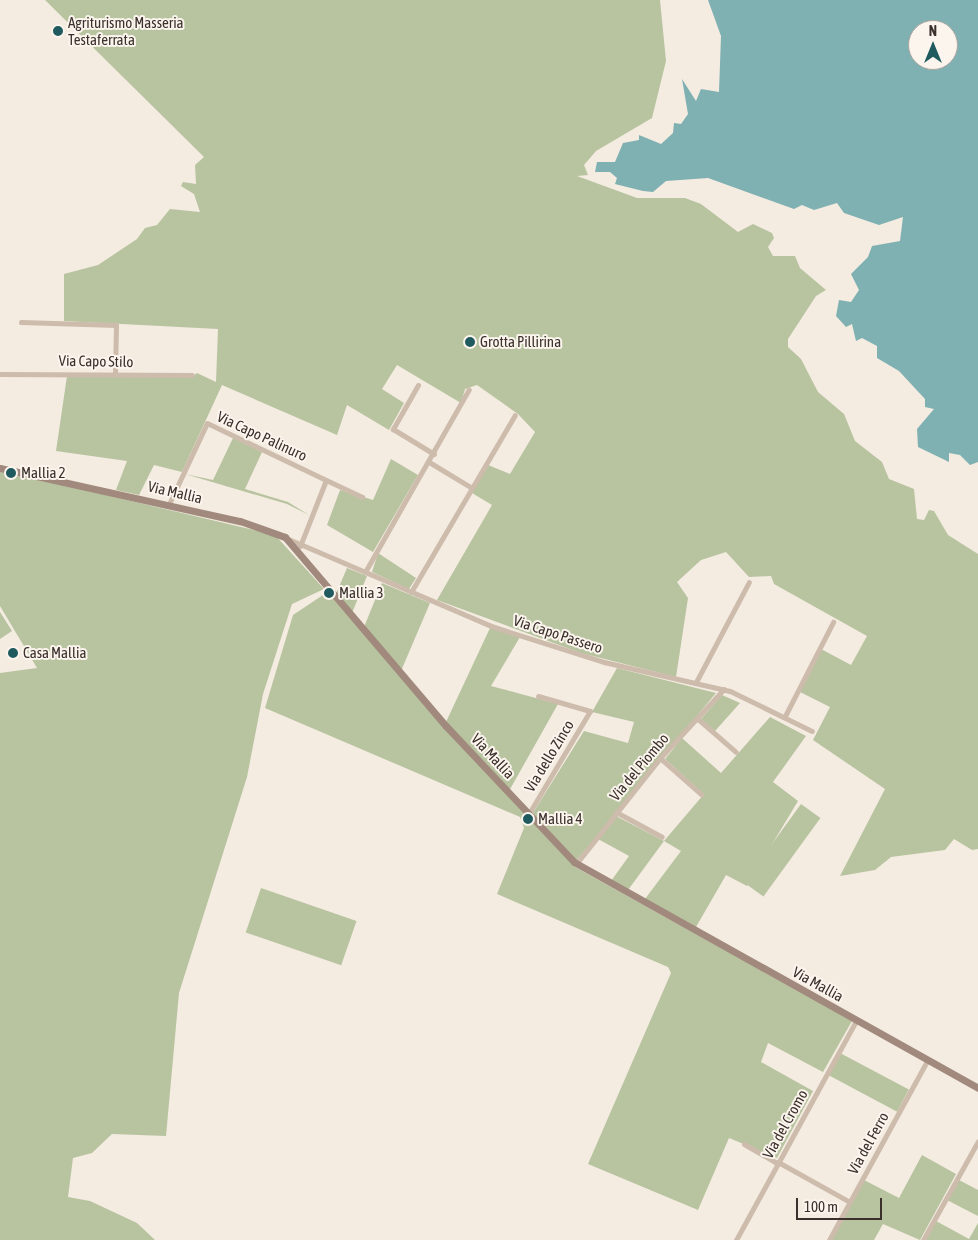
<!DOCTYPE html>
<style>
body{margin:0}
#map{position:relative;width:978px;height:1240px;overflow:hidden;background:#f4ebe1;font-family:"Asap Condensed",sans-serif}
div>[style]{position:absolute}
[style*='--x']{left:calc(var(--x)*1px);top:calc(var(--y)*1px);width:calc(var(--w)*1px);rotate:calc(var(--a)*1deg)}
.green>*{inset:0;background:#b8c4a0;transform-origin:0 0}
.water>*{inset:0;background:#7fb0b2}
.street>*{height:5px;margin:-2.5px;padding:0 2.5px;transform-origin:2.5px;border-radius:2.5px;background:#cdbbac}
.secondary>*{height:7px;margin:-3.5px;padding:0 3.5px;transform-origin:3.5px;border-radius:3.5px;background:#a18a7d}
.dots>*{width:14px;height:14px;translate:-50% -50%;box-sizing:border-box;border:2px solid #fbf5ee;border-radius:50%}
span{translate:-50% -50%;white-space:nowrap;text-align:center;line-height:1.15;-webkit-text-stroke:4px #fbf5ee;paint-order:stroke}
.poi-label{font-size:15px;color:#3b302b}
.left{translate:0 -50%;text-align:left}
.street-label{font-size:15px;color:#3b302b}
.north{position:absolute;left:908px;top:20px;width:50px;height:50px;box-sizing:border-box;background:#fbf5ee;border:1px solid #aea6a0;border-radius:50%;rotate:0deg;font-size:14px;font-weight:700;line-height:20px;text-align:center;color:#3b302b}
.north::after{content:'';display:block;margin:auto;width:18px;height:22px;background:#1f5a5e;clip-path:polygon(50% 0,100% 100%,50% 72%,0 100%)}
.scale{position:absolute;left:796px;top:1198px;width:86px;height:22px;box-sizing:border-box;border:2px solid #3b302b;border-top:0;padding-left:6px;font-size:15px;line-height:18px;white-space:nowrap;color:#3b302b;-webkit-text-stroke:4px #fbf5ee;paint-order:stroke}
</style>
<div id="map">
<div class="green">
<div style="clip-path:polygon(45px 0,660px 0,666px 61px,652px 118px,596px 151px,584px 165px,588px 175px,577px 176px,637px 198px,685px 198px,701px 204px,738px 232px,753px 224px,772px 233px,774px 238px,768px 247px,773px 256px,795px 256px,800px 268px,826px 290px,816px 296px,788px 339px,788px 347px,801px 359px,818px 392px,844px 414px,855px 441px,882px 462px,889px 479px,914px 489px,917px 519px,924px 520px,929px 510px,934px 511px,948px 535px,978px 554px,978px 849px,972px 850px,954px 839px,945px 850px,891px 857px,875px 870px,840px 876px,885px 789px,813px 740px,830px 707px,800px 692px,821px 649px,851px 665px,867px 636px,774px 584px,771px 576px,749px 577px,726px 552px,701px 560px,677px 582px,688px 598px,676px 677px,581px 653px,437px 600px,492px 505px,472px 493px,488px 465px,510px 474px,535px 432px,518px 414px,477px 385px,465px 389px,461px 403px,397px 365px,382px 389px,404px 403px,389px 430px,347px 405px,337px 435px,222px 385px,182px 472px,154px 465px,139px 495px,116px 490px,127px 461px,56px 451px,67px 376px,192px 377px,197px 373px,216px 382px,218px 329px,64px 321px,64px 274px,98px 265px,137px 239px,145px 228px,157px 225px,170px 209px,200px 212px,194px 194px,181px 186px,183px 182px,196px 184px,195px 165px,204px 157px)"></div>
<div style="clip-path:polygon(233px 438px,262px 452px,245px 489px,288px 502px,309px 515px,287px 504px,185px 474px,213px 480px)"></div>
<div style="clip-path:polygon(391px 459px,418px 475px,373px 552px,327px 525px,340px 490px,373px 500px)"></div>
<div style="clip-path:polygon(0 470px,275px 535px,324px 589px,292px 604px,263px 694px,247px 777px,179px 993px,166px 1136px,112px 1134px,92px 1153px,73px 1158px,68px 1197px,90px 1201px,137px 1223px,155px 1240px,0 1240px,0 673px,37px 668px,0 606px)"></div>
<div style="clip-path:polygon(378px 553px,416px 578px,409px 589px,372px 572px)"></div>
<div style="clip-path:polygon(347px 568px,367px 576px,352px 613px,336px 594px)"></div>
<div style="clip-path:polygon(382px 583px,430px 603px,401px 671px,364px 627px)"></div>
<div style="clip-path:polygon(323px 595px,331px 596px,445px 728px,575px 867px,852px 1021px,823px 1072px,768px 1043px,761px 1062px,813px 1091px,777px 1158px,729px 1138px,698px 1210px,588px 1164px,671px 973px,668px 967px,497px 894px,524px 828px,520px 817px,265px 708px,293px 615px)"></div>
<div style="clip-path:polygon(0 612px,12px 631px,0 639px)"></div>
<div style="clip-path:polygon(490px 628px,520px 637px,491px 686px,558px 704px,509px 791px,446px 722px)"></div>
<div style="clip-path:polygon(617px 668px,716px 693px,576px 861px,531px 816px,584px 731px,628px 743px,634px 722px,592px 712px)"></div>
<div style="clip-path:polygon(722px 695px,740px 703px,715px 731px,701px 719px)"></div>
<div style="clip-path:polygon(770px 717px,806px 736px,773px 782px,798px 801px,747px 886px,726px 875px,696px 927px,645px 899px,681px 851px,664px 841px,628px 890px,611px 881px,629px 856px,598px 839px,616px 816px,664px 841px,704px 794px,665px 759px,682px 738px,721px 773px)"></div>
<div style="left:801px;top:804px;width:24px;height:97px;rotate:36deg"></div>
<div style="left:261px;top:888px;width:101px;height:47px;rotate:19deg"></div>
<div style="left:840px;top:1053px;width:78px;height:25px;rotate:28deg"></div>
<div style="clip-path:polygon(922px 1155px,956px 1174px,920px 1240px,883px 1224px,874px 1240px,832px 1240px,864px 1180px,899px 1198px)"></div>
<div style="clip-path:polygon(959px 1180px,978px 1190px,978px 1216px,947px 1200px)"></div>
<div style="clip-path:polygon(936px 1221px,969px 1239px,978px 1223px,978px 1240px,925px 1240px)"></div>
</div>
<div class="water">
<div style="clip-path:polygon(evenodd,708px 0,978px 0,978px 462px,970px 465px,960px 455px,949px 453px,949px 462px,918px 447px,917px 429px,934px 409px,925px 407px,925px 399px,899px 371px,877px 358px,877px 346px,862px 338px,856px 341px,852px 324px,846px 327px,836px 316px,839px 300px,851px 302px,859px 290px,851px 274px,868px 257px,872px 246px,900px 241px,903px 217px,879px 225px,844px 213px,837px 203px,814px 210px,802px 205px,794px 209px,708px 178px,666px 181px,653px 192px,643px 191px,615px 184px,617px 178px,610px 172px,595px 172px,597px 162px,615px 162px,623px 143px,639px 140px,639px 135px,661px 144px,673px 133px,674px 123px,681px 124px,688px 114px,682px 79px,696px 101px,701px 89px,719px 92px,721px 36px,708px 0,918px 30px,948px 30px,948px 60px,918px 60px,918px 30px)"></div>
</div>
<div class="street">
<div style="--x:21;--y:322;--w:95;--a:1.8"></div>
<div style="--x:116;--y:325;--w:49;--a:91.2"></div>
<div style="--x:0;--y:374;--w:192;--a:0.3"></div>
<div style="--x:418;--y:385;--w:51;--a:119.6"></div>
<div style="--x:393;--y:429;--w:48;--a:31.4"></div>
<div style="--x:429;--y:462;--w:50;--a:31.2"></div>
<div style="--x:326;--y:480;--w:40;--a:25"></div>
<div style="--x:169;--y:504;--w:89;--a:-64.9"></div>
<div style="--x:207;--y:423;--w:132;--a:25.6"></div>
<div style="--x:326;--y:480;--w:71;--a:111.5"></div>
<div style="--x:286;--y:538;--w:223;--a:23.2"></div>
<div style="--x:491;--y:626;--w:119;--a:17.7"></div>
<div style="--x:604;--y:662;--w:129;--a:13"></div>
<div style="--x:730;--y:691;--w:91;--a:26"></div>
<div style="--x:365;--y:572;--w:210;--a:-60.4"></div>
<div style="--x:411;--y:592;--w:205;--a:-59.6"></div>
<div style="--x:696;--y:682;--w:113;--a:-62.1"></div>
<div style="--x:785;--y:716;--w:106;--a:-62.9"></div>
<div style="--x:698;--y:719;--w:50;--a:41"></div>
<div style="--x:660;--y:758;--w:55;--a:41.3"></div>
<div style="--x:616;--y:812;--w:52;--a:28.5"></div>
<div style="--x:528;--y:815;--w:121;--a:-59.2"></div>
<div style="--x:590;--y:711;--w:54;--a:-163.9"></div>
<div style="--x:576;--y:864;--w:135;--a:-51.6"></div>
<div style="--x:660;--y:758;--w:94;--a:-47.2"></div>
<div style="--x:744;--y:1144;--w:38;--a:30"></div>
<div style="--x:778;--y:1162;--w:82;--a:29.1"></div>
<div style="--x:736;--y:1240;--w:250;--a:-61.3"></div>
<div style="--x:829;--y:1240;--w:206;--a:-61.3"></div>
<div style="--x:923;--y:1240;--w:113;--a:-60.9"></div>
</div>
<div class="secondary">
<div style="--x:0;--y:468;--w:246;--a:12.5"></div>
<div style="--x:240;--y:521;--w:48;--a:19.6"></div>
<div style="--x:285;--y:537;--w:248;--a:49.6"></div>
<div style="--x:446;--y:726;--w:187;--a:46.7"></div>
<div style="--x:574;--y:862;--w:463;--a:29.2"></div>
</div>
<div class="dots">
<div style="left:58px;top:31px;background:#1f5a5e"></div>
<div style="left:470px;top:342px;background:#1f5a5e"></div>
<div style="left:11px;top:473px;background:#1f5a5e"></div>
<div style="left:329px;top:593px;background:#1f5a5e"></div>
<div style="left:13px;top:653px;background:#1f5a5e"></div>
<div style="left:528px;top:819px;background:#1f5a5e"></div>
</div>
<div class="poi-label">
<span class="left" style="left:68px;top:31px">Agriturismo Masseria<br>Testaferrata</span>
<span class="left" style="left:480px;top:342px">Grotta Pillirina</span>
<span class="left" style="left:21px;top:473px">Mallia 2</span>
<span class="left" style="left:339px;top:593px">Mallia 3</span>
<span class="left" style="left:23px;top:653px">Casa Mallia</span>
<span class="left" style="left:538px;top:819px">Mallia 4</span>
</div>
<div class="street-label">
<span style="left:96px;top:361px;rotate:1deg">Via Capo Stilo</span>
<span style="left:262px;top:436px;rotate:25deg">Via Capo Palinuro</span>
<span style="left:175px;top:492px;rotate:13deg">Via Mallia</span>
<span style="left:558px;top:634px;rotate:18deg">Via Capo Passero</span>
<span style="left:493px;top:756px;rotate:47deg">Via Mallia</span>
<span style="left:549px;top:756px;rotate:-59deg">Via dello Zinco</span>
<span style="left:639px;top:767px;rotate:-50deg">Via del Piombo</span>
<span style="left:818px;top:984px;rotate:29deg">Via Mallia</span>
<span style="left:785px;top:1124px;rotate:-61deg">Via del Cromo</span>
<span style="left:868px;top:1143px;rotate:-61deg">Via del Ferro</span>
</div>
<div class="north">N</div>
<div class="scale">100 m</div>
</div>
